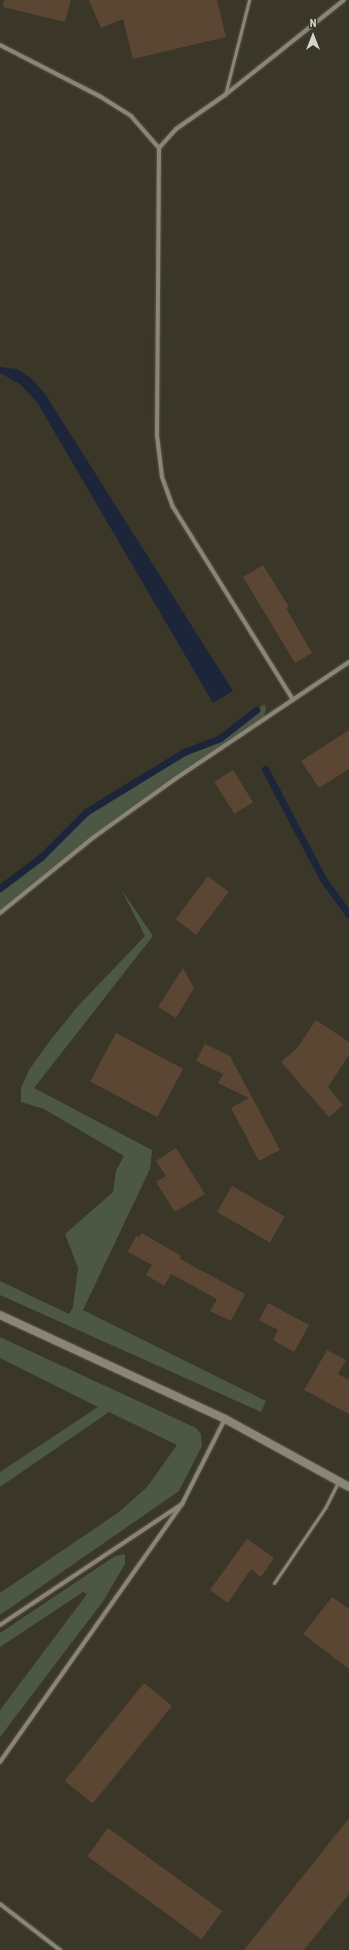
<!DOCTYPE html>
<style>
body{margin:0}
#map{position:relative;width:349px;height:1950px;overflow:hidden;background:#3a3628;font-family:"Roboto Condensed",sans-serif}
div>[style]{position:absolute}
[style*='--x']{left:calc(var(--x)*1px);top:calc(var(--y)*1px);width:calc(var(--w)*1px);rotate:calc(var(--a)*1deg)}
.green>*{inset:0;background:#4c5843}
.water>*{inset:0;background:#1c253a}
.stream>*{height:7px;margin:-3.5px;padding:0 3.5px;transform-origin:3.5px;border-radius:3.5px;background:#1c253a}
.building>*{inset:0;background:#5b4633;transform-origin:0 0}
.roads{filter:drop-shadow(0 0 1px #585549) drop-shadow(0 0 1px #585549)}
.lane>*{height:3px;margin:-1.5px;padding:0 1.5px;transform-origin:1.5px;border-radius:1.5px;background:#8a8575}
.street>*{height:4px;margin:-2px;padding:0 2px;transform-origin:2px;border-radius:2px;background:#8a8575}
.secondary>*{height:8px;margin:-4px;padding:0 4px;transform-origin:4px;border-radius:4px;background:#8a8575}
span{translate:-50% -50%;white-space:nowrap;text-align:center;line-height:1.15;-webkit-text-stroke:4px #3a3628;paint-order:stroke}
.north{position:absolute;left:293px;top:16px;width:40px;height:40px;-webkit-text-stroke:3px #3a3628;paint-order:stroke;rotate:0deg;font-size:11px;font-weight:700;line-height:16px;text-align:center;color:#d6d4cb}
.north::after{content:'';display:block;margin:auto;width:14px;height:18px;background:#d6d4cb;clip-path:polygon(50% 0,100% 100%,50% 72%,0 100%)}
</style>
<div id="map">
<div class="green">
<div style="clip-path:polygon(264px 704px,266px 708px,263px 720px,158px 789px,0 911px,0 891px,42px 858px,88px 813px,185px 754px,221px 739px)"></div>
<div style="clip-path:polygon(121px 889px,153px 936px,34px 1088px,152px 1150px,150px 1169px,83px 1310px,266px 1401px,261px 1412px,0 1295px,0 1281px,69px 1314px,73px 1307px,78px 1268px,65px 1234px,113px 1192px,116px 1171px,124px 1156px,44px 1109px,21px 1102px,21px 1088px,29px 1070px,49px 1042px,78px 1006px,145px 936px)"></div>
<div style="clip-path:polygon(0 1337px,196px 1428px,201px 1434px,202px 1446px,179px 1491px,0 1615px,0 1593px,119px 1512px,147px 1487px,177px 1445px,109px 1412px,0 1487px,0 1472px,98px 1407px,0 1358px)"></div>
<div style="clip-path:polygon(125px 1554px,125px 1564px,104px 1600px,0 1737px,0 1710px,87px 1594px,83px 1592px,0 1647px,0 1633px,115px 1556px)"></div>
</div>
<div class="water">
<div style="clip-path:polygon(0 367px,17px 369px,32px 379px,45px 394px,233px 691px,213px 703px,37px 402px,20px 384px,0 373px)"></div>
</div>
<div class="stream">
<div style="--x:265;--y:769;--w:124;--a:62.2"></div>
<div style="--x:323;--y:879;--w:44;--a:54.2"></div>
<div style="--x:0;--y:888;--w:51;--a:-37.1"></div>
<div style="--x:41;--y:857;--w:64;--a:-45"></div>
<div style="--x:86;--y:812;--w:115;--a:-31.5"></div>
<div style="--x:184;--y:752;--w:39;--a:-21"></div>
<div style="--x:220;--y:738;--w:46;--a:-37.9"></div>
</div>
<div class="building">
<div style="clip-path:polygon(4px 0,71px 0,65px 22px,3px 7px)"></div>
<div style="clip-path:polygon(89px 0,217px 0,226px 37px,133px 59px,123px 19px,101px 28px)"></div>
<div style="clip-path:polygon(263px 565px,289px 607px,286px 608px,312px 653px,295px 663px,243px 577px)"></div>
<div style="clip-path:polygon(349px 730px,349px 769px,319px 788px,301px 761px)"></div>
<div style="left:233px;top:770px;width:38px;height:22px;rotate:58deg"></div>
<div style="left:208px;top:876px;width:26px;height:54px;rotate:37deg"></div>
<div style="clip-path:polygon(183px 968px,194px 988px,176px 1018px,158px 1007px)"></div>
<div style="clip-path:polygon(316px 1020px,349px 1042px,349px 1055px,328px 1087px,343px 1105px,329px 1117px,281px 1062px,297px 1048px)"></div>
<div style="left:116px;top:1033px;width:76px;height:55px;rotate:28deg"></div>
<div style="clip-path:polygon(205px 1044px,230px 1056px,280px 1150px,259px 1161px,231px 1108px,249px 1098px,218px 1083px,223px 1074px,196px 1061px)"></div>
<div style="clip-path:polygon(176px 1148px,205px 1194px,175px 1212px,156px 1182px,166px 1176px,156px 1161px)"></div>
<div style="left:232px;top:1186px;width:61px;height:30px;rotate:30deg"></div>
<div style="clip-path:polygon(142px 1233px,181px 1256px,180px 1259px,245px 1294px,231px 1321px,210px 1311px,217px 1299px,171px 1274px,164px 1286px,146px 1275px,152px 1265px,128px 1252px,136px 1236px,139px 1237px)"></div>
<div style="clip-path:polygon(268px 1303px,309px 1325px,294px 1352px,273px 1340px,278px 1330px,259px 1320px)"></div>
<div style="clip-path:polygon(327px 1350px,346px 1360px,338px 1374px,349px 1380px,349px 1414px,304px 1390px)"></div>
<div style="clip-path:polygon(247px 1539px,274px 1558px,261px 1577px,251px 1569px,228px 1603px,210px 1590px)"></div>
<div style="clip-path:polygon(332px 1597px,349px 1609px,349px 1669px,303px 1634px)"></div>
<div style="left:144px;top:1683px;width:36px;height:126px;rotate:39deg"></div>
<div style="clip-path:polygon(349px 1818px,349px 1894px,304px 1950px,244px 1950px)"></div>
<div style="left:108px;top:1828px;width:141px;height:35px;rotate:36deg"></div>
</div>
<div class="roads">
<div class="lane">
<div style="--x:225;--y:95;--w:98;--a:-75.8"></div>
<div style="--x:274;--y:1583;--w:91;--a:-55.8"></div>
<div style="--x:325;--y:1508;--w:28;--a:-63"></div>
</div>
<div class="street">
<div style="--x:0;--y:45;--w:114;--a:27.2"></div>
<div style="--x:101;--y:97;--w:36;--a:32"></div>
<div style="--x:131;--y:116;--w:43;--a:48.8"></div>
<div style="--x:159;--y:148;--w:287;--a:90.4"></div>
<div style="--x:157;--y:435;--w:42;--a:83.2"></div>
<div style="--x:162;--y:477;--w:32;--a:70"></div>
<div style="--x:173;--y:507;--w:227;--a:58.1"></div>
<div style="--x:159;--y:148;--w:25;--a:-48"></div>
<div style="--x:176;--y:129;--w:60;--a:-34.8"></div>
<div style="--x:225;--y:95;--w:152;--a:-38.6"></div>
<div style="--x:0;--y:913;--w:121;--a:-39"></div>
<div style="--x:94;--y:837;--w:100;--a:-35.6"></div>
<div style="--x:175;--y:779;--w:210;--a:-33.9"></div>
<div style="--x:0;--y:1625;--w:219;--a:-33.6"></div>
<div style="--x:182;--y:1504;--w:95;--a:-63.2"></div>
<div style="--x:0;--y:1762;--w:316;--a:-54.8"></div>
<div style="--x:0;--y:1904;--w:76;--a:37.5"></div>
</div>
<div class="secondary">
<div style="--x:0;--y:1315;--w:248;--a:24.8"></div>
<div style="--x:225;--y:1419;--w:141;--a:28.7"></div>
</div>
</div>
<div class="north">N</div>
</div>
